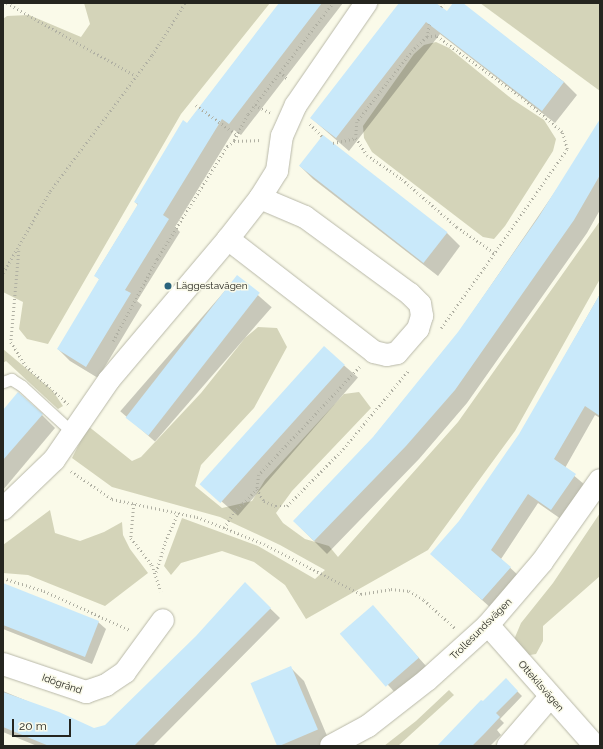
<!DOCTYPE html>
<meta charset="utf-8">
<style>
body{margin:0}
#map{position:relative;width:603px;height:749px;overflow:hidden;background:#fafae9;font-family:Raleway,sans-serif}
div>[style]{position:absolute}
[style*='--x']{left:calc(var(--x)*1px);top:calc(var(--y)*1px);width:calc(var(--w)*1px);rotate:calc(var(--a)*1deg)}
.green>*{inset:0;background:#d4d4b9}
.shadow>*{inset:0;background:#0003;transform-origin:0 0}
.building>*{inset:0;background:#c9e9fa;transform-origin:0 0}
.path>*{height:2.5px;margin-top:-1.25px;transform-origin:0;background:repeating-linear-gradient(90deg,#b0b0a3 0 1px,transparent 0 4px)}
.roads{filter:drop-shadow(0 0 1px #b8b8a8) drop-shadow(0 0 1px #b8b8a8)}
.service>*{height:11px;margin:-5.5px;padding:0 5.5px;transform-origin:5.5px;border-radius:5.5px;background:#fff}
.minor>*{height:22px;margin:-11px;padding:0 11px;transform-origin:11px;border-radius:11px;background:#fff}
.dots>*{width:11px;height:11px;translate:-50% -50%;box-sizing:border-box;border:2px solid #fafae9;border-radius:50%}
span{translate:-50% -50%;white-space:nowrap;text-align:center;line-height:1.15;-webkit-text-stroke:3px #fafae9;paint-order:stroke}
.poi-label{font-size:10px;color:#25251f}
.left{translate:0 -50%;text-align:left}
.street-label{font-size:10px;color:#25251f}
.frame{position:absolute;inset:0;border:4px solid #25251f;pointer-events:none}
.scale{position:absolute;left:12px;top:719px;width:59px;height:18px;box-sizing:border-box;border:2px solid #25251f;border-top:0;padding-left:5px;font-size:12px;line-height:14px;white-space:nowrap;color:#25251f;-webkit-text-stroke:3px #fafae9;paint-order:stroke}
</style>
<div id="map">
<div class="green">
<div style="clip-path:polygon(84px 3px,270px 3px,181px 114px,48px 344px,27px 339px,19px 329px,23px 302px,3px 292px,3px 19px,7px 16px,29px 15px,81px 37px,90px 24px)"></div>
<div style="clip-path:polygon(480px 3px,600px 3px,600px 91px)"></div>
<div style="clip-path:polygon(436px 42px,449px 48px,512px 99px,544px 120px,556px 139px,553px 151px,505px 226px,494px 239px,483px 237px,372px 152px,364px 138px,363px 126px,414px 54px,424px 45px)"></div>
<div style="clip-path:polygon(600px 221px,600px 279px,515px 431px,428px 550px,306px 619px,285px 585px,254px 562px,222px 551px,181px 563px,171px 575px,164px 566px,182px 518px,258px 546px,315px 579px,325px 570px,280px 545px,220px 517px,112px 487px,72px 458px,88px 426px,132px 461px,141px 457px,201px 393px,245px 338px,258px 327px,277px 328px,287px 347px,254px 408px,201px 465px,195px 486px,222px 508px,252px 501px,265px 480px,344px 394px,359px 392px,371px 408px,292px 491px,276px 513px,283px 523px,305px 539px,329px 546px,338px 557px,458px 422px)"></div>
<div style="clip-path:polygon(3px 349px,52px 390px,63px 406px,58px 409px,6px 361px,3px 363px)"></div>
<div style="clip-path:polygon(50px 510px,55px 533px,80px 541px,104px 532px,122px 522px,123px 535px,130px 549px,148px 573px,105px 606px,28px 575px,3px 573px,3px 545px)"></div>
<div style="clip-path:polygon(600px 513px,600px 576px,543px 626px,543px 641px,536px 654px,524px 656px,513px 642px,521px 623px,553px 583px)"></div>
<div style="clip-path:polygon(449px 690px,454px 695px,398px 746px,384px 746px,416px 721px)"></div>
</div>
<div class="shadow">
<div style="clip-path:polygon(280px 3px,343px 3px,241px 135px,234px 130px,175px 227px,180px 232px,137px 301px,142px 305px,98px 378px,70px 361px,58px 349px,100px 280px,95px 275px,138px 205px,135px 202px,187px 124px)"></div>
<div style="clip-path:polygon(400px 3px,434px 3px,447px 13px,454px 3px,461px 3px,564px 82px,577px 95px,555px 123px,440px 34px,349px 151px,311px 118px)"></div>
<div style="clip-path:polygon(600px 126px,600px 210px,587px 233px,467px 403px,419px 459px,327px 554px,294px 521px,373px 438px,459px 332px)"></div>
<div style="clip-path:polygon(323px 137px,447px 233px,460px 246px,438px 276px,313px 179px,300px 166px)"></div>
<div style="left:237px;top:277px;width:46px;height:178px;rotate:41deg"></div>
<div style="clip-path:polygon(600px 294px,600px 418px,595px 415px,565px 468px,585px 485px,561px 519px,538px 503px,501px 559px,520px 577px,492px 609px,441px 563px,459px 522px,520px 435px)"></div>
<div style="left:324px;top:348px;width:45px;height:183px;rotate:41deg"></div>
<div style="clip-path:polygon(3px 412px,42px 415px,55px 428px,3px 490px)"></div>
<div style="clip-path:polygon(3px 584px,98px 622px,106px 629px,92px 664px,3px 629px)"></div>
<div style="clip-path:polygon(245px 584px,280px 618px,153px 746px,37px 746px,3px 732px,3px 691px,94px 729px,105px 726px,197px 637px)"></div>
<div style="left:373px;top:607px;width:86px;height:41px;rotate:48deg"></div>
<div style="clip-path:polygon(291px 668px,304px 681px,330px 743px,324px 746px,278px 746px,252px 684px)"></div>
<div style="clip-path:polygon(506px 680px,522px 696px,500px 719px,504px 723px,497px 730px,501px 735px,490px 746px,438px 746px)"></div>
</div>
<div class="building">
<div style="clip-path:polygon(279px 3px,322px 3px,229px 124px,222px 119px,163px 215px,169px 219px,125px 290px,131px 293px,86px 367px,57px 349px,99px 279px,94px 276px,138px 204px,134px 202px,183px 120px,187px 123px)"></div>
<div style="clip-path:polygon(399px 3px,436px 3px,447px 11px,453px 3px,463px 3px,564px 82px,542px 111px,426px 22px,336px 138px,310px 118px)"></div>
<div style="clip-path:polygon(600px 119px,600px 175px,574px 220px,455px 390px,406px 446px,314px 541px,293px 521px,373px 437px,458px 332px,538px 218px)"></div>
<div style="left:323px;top:135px;width:158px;height:39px;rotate:38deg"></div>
<div style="left:237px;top:275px;width:29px;height:181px;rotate:38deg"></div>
<div style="clip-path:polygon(600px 294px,600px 416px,585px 406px,554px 459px,576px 474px,551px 510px,528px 494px,491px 550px,511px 567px,482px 600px,430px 554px,459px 521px,519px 434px)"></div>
<div style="left:324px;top:346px;width:28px;height:186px;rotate:42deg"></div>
<div style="clip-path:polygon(18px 392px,43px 414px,3px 460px,3px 410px)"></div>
<div style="clip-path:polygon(245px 582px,271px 608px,134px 746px,49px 746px,3px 727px,3px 692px,59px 712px,94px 728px,105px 725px,196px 636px)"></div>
<div style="clip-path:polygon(3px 583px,99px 621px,85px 657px,3px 625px)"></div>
<div style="left:373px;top:605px;width:70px;height:44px;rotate:49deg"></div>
<div style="left:291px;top:666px;width:69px;height:44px;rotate:67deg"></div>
<div style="clip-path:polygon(506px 678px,518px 691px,496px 713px,500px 717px,485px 733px,472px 746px,437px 746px,481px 700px,483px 701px)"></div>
</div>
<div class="path">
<div style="--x:7;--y:3;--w:148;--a:29.5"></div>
<div style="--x:441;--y:7;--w:4;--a:-63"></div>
<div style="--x:427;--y:37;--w:13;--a:-81"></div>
<div style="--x:280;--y:72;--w:12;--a:42"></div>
<div style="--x:196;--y:105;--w:51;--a:36.2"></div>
<div style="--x:255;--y:105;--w:18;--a:27"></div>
<div style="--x:310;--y:124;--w:17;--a:45"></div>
<div style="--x:234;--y:140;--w:30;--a:-62"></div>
<div style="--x:248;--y:114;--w:140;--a:-52.6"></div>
<div style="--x:333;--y:143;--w:24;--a:-12"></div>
<div style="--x:19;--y:251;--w:91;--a:95"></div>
<div style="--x:11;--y:342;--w:28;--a:58"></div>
<div style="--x:26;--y:366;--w:57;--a:42.1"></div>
<div style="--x:3;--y:273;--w:95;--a:-60.2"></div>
<div style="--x:50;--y:191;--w:170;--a:-53.1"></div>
<div style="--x:152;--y:55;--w:62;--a:-57.6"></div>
<div style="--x:441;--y:328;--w:74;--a:-54.4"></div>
<div style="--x:484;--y:268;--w:100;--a:-55.2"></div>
<div style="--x:541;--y:186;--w:45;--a:-54.9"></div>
<div style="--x:567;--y:149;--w:18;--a:-106"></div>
<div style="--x:562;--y:132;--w:52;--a:-139.6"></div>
<div style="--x:522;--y:98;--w:106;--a:-144.2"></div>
<div style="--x:436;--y:36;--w:9;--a:174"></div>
<div style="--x:427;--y:37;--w:19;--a:137"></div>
<div style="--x:413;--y:50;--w:91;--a:127.9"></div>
<div style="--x:357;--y:122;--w:16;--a:94"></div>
<div style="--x:356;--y:138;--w:20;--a:57"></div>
<div style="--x:367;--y:155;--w:42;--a:34.4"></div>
<div style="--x:402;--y:179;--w:73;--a:41.1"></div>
<div style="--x:457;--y:227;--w:46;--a:34.4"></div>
<div style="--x:113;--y:341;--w:93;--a:-61.8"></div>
<div style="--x:157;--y:259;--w:133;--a:-58.2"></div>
<div style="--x:227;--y:146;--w:9;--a:-36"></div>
<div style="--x:234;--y:141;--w:27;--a:-2"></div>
<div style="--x:360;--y:367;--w:148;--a:133.1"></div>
<div style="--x:259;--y:475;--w:14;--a:98"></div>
<div style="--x:257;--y:489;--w:14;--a:60"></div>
<div style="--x:264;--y:501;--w:13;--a:23"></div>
<div style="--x:276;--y:506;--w:11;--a:0"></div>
<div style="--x:287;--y:506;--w:80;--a:-45.5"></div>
<div style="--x:343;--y:449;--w:102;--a:-50.2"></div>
<div style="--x:71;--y:471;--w:50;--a:34.3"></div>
<div style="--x:112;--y:499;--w:87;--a:12"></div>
<div style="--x:197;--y:517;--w:72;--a:21.9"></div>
<div style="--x:264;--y:544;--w:109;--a:27.3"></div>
<div style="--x:361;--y:594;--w:30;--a:-9"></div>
<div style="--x:391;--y:589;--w:18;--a:6"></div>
<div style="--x:409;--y:591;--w:17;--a:31"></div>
<div style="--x:424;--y:600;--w:42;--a:42.1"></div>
<div style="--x:134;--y:504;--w:34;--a:95"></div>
<div style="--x:131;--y:538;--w:34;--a:52"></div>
<div style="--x:152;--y:565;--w:28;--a:71"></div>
<div style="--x:224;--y:528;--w:19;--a:-58"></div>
<div style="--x:234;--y:512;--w:33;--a:-45"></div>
<div style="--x:156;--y:572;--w:31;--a:-73"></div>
<div style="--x:165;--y:542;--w:32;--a:-66"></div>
<div style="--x:3;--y:578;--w:43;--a:17.6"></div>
<div style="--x:44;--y:591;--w:94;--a:24.4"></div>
</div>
<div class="roads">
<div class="service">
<div style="--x:3;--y:382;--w:9;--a:-21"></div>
<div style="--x:11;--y:379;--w:13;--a:32"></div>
<div style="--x:22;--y:386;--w:68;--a:42.6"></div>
</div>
<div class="minor">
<div style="--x:228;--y:239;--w:185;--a:37.7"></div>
<div style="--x:374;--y:352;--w:13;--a:13"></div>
<div style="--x:387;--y:355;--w:10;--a:-11"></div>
<div style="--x:397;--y:353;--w:32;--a:-49"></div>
<div style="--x:418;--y:329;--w:14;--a:-73"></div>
<div style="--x:422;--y:316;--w:12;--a:-99"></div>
<div style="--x:420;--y:304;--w:14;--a:-135"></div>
<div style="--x:410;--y:294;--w:130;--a:-143.7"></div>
<div style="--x:305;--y:217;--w:49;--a:-157.1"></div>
<div style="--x:3;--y:509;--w:71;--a:-43.9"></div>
<div style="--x:54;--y:460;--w:97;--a:-55.5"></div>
<div style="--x:109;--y:380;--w:185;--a:-49.8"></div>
<div style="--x:228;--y:239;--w:52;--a:-52"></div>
<div style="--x:260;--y:198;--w:32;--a:-58"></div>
<div style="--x:277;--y:171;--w:35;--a:-82"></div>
<div style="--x:282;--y:136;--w:34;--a:-66"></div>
<div style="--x:296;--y:105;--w:124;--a:-55.5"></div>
<div style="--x:488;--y:625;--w:162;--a:48.5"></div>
<div style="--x:3;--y:664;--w:88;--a:18.6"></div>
<div style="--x:86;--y:692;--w:21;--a:-19"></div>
<div style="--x:106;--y:685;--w:23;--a:-34"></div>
<div style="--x:125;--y:672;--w:64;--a:-53.8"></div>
<div style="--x:331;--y:746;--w:42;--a:-28.4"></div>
<div style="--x:368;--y:726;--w:75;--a:-37.9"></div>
<div style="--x:427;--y:680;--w:82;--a:-42"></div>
<div style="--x:488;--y:625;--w:83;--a:-49.4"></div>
<div style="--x:542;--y:562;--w:100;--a:-54.7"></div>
<div style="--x:508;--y:746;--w:65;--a:-49.4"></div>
</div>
</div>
<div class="dots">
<div style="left:168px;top:286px;background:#2a637c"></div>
</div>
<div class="poi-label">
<span class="left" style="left:176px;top:286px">Läggestavägen</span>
</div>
<div class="street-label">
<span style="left:481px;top:629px;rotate:-45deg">Trollesundsvägen</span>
<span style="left:62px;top:684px;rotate:19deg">Idögränd</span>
<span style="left:541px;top:686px;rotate:49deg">Ottekilsvägen</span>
</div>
<div class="frame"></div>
<div class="scale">20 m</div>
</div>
